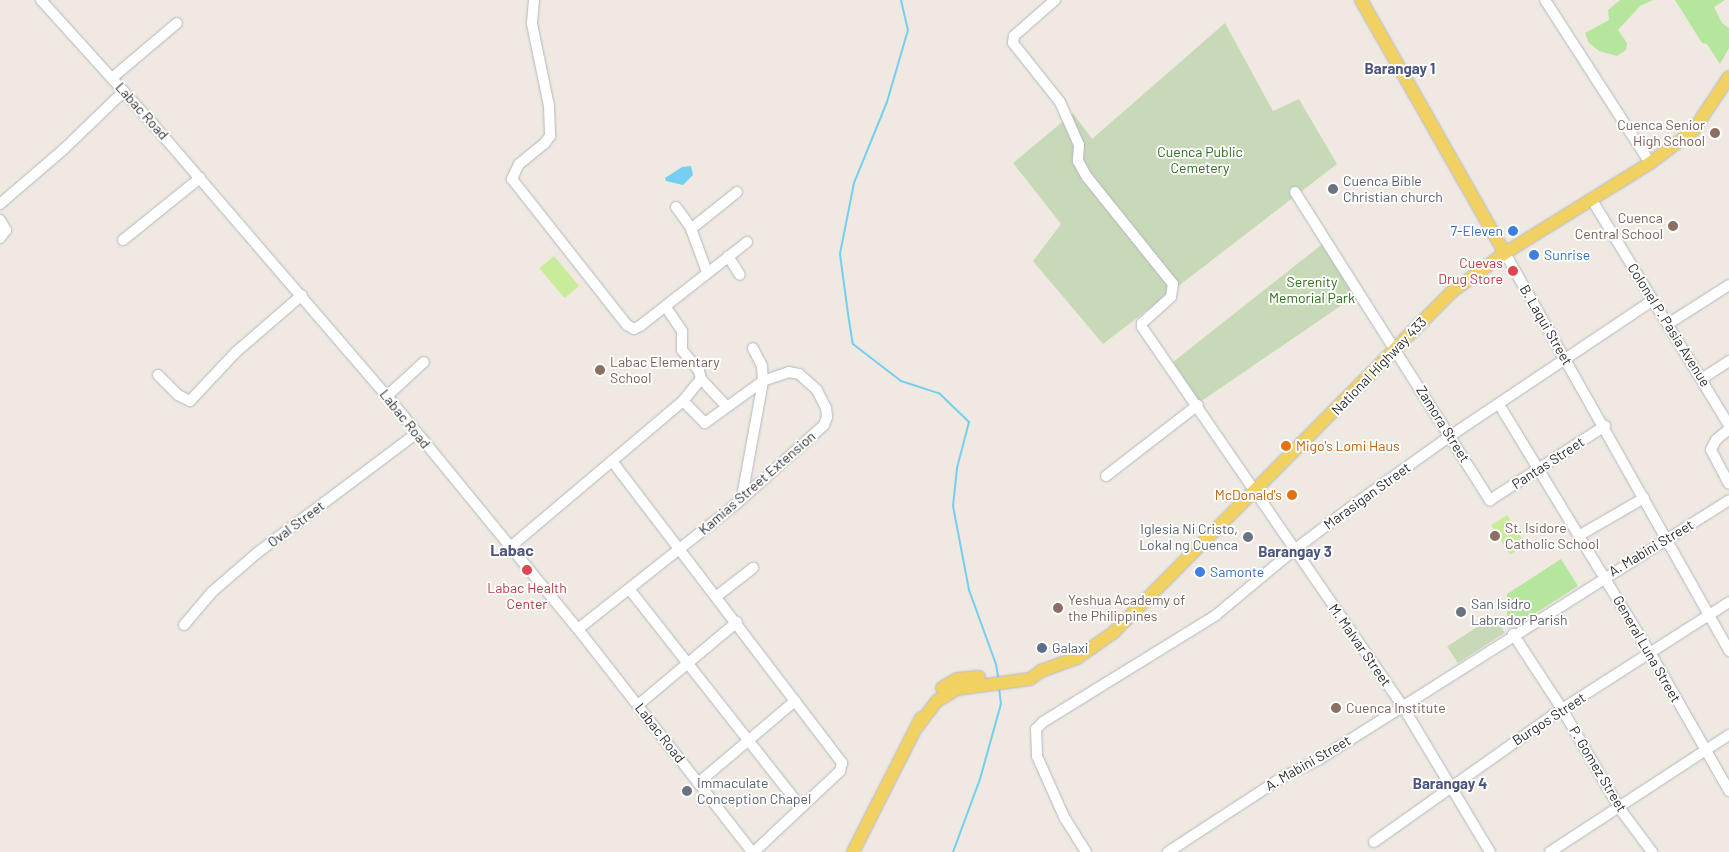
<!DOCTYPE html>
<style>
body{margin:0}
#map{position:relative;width:1729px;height:852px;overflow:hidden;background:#efe9e1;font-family:Barlow,sans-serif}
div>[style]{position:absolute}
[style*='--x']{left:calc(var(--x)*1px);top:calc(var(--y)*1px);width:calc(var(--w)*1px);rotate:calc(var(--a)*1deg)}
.green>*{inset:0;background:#b6e59e}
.cemetery>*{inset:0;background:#c8d9b8;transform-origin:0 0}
.pitch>*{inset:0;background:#c9ec9a;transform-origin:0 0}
.water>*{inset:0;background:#75cff0}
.stream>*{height:2px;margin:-1px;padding:0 1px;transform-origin:1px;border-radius:1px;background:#75cff0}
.roads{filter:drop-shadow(0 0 1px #b4b7c1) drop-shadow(0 0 1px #b4b7c1)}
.minor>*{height:10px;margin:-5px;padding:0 5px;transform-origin:5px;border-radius:5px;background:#fff}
.major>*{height:12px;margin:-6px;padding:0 6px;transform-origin:6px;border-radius:6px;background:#f2d163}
.dots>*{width:14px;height:14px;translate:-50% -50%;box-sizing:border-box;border:2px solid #fff;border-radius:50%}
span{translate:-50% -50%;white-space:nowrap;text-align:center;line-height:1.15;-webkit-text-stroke:4px #fff;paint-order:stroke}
.street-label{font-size:14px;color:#2e2e2e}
.education-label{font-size:14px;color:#785e54}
.right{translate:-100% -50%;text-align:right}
.left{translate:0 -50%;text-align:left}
.park-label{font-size:14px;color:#2c6e1b}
.worship-label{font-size:14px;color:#5b616d}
.shop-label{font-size:14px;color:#366cbe}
.health-label{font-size:14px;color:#be3a42}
.food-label{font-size:14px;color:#c56008}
.service-label{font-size:14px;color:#4e5e75}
.neighbourhood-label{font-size:15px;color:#4d5680;font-weight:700}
.quarter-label{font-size:16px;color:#4d5680;font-weight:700}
</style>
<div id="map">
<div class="green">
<div style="clip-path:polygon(1620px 0,1653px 0,1640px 6px,1618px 30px,1627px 43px,1626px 50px,1617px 56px,1599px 51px,1589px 43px,1585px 33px,1609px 20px,1608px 10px)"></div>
<div style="clip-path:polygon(1675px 0,1725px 0,1714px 7px,1722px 23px,1729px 28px,1729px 48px,1720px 64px,1707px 44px,1702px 43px)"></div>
<div style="clip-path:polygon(1561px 559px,1578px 586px,1514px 627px,1507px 615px,1507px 594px)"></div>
</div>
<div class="cemetery">
<div style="clip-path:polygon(1225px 23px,1273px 111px,1299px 99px,1337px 164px,1103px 344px,1033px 261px,1061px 224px,1013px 163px,1073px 113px,1092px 139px)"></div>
<div style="clip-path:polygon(1325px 242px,1358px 294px,1200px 402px,1173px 362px)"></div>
<div style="left:1494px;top:616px;width:20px;height:56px;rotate:57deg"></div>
</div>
<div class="pitch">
<div style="left:554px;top:256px;width:39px;height:19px;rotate:50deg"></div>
<div style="left:1507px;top:515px;width:35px;height:19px;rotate:57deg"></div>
</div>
<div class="water">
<div style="clip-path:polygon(691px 166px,693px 175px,683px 185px,666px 181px,665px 178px,682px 167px)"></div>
</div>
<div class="stream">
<div style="--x:901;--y:0;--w:31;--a:77"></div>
<div style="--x:908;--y:30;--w:75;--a:106.3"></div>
<div style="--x:887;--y:102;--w:87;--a:112.2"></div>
<div style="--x:854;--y:183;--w:72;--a:101.2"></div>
<div style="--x:840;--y:254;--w:61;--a:82.4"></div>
<div style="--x:848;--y:314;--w:30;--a:81"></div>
<div style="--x:853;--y:344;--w:61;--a:37.6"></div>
<div style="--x:901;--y:381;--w:40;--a:18"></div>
<div style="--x:939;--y:393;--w:42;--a:44"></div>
<div style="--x:969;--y:422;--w:48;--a:104.6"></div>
<div style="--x:957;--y:468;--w:38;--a:96"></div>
<div style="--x:953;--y:506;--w:86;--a:79.2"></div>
<div style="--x:969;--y:590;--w:79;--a:70"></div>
<div style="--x:996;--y:664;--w:13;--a:81"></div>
<div style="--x:953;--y:852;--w:78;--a:-69.7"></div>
<div style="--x:980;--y:779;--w:78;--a:-74.4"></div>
<div style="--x:1001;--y:704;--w:17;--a:-97"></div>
</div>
<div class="roads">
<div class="minor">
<div style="--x:41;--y:0;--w:166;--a:47.9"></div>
<div style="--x:152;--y:123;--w:360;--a:49.3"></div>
<div style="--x:387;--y:396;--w:301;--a:50.7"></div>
<div style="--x:578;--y:629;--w:283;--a:52"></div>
<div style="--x:534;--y:0;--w:24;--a:95"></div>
<div style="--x:532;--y:24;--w:84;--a:78.3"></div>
<div style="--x:549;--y:106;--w:30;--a:88"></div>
<div style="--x:550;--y:136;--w:9;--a:126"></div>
<div style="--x:545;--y:143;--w:33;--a:141"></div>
<div style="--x:519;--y:164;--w:17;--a:115"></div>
<div style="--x:512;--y:179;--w:186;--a:51.8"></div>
<div style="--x:627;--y:325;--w:8;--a:30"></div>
<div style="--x:634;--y:329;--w:7;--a:-27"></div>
<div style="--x:640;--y:326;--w:136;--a:-38.1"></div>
<div style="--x:1055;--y:0;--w:55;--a:138.7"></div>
<div style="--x:1014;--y:36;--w:7;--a:98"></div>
<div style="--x:1013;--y:43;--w:75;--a:51.5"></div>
<div style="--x:1060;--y:102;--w:47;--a:66.2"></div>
<div style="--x:1079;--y:145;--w:16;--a:94"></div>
<div style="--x:1078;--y:161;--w:18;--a:61"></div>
<div style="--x:1087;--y:177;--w:137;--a:51.2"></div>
<div style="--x:1173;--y:284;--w:13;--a:99"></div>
<div style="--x:1171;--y:297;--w:39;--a:138"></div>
<div style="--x:1142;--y:323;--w:4;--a:90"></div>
<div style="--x:1142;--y:327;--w:459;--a:55.5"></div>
<div style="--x:1402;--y:705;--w:171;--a:59.1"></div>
<div style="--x:1545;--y:0;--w:194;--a:57.2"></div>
<div style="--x:112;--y:78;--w:85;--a:-40.2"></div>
<div style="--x:1295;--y:192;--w:365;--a:57.7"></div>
<div style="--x:1490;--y:500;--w:137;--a:-32.8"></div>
<div style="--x:1592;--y:200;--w:263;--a:58.7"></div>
<div style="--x:0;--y:204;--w:84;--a:-40.7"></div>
<div style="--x:64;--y:149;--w:83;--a:-44"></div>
<div style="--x:676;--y:207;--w:24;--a:54"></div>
<div style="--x:690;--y:226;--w:49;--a:69.7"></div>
<div style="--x:0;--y:220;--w:12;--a:59"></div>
<div style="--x:6;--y:230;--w:10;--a:127"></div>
<div style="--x:691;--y:229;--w:59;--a:-38.8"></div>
<div style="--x:123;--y:240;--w:99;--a:-38.8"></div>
<div style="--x:1505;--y:253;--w:457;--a:60.6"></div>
<div style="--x:728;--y:256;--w:22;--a:58"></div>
<div style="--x:1668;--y:324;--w:72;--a:-32.6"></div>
<div style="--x:158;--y:375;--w:28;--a:45"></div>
<div style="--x:178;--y:395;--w:13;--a:27"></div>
<div style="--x:190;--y:401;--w:67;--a:-46.8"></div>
<div style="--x:236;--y:352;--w:87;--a:-40.8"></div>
<div style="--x:1703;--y:378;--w:31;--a:-33"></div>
<div style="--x:701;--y:379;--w:37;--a:47"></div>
<div style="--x:387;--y:396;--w:50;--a:-42.6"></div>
<div style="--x:1500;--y:406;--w:290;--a:58.7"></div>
<div style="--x:1651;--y:654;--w:158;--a:60.3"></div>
<div style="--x:1729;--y:429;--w:17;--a:140"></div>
<div style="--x:1716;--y:440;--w:11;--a:117"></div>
<div style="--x:1711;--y:450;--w:38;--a:62"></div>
<div style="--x:612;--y:461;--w:380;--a:52.7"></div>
<div style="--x:842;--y:763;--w:8;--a:104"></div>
<div style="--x:840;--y:771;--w:118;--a:136.7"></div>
<div style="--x:1106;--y:476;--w:116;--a:-37.7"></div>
<div style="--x:742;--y:497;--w:118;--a:-79.7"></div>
<div style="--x:763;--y:381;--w:15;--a:-94"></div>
<div style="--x:762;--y:366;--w:20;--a:-117"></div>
<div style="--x:1580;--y:535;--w:74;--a:-30"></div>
<div style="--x:509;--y:548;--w:228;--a:-40.2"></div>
<div style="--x:683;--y:401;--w:28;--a:-51"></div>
<div style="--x:701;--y:379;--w:8;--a:-104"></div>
<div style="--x:699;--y:371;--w:27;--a:-129"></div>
<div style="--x:682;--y:350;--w:19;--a:-90"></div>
<div style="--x:682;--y:331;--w:29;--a:-124"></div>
<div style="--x:630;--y:590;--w:275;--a:51.8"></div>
<div style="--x:717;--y:596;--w:46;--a:-37.9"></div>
<div style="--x:184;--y:625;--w:43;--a:-49.7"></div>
<div style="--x:212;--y:592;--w:60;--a:-40.9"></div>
<div style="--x:257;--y:553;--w:200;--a:-36.9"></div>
<div style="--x:578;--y:629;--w:201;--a:-38.3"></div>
<div style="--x:736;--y:504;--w:118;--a:-41.9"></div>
<div style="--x:824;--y:425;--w:9;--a:-69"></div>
<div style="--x:827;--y:417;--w:9;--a:-96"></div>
<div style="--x:826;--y:408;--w:20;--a:-117"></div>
<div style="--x:817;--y:390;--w:24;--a:-138"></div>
<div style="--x:799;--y:374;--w:10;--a:-169"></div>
<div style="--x:789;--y:372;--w:28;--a:161"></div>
<div style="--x:763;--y:381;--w:72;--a:144.1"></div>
<div style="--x:705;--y:423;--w:31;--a:-135"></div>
<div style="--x:1513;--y:634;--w:90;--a:56.8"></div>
<div style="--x:1562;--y:709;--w:116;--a:59.9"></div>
<div style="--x:1620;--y:809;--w:54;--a:53.3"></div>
<div style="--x:638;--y:705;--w:129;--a:-40"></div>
<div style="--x:698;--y:783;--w:127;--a:-40.2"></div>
<div style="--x:1374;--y:842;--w:230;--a:-35.3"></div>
<div style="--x:1562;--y:709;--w:198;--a:-32.6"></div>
<div style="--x:1086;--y:852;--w:39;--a:-122"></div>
<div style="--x:1065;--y:819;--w:69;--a:-114"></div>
<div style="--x:1037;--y:756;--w:27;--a:-92"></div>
<div style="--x:1036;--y:729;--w:10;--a:-45"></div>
<div style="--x:1043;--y:722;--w:203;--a:-31.7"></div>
<div style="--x:1216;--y:615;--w:102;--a:-39.8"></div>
<div style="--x:1294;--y:550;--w:76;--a:-37"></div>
<div style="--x:1355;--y:504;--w:117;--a:-35.6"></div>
<div style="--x:1450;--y:436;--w:244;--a:-33.8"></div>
<div style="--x:1168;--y:852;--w:135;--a:-33.2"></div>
<div style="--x:1281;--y:778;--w:41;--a:-25.9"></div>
<div style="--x:1318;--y:760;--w:486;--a:-32.3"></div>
<div style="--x:1550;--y:852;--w:214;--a:-33.2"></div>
</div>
<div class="major">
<div style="--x:1361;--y:0;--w:291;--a:60.4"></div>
<div style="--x:942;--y:688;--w:17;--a:-31"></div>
<div style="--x:957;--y:679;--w:22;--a:-5"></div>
<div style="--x:918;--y:726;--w:31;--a:-53"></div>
<div style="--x:937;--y:701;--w:23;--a:-31"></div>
<div style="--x:957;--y:689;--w:74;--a:-7.8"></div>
<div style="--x:1030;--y:679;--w:14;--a:-36"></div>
<div style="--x:1041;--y:671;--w:38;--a:-20"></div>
<div style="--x:1077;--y:658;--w:44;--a:-34.8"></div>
<div style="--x:1113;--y:633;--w:482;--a:-45.2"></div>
<div style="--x:1453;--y:291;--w:64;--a:-36.2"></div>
<div style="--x:1505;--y:253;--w:171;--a:-31.8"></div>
<div style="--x:1650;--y:163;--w:54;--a:-36.7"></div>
<div style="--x:1693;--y:131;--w:65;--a:-56.3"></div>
<div style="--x:853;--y:852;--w:150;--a:-63.1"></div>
</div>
</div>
<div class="dots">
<div style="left:1715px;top:133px;background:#8d6e63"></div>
<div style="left:1333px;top:189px;background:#6b7280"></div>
<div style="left:1673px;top:226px;background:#8d6e63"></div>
<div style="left:1513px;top:231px;background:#3f7fe0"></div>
<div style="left:1534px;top:255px;background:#3f7fe0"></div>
<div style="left:1513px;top:271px;background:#e0444e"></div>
<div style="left:600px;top:370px;background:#8d6e63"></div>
<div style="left:1286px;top:446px;background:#e8710a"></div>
<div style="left:1292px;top:495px;background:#e8710a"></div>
<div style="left:1495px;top:536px;background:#8d6e63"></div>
<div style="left:1248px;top:537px;background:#6b7280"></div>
<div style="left:527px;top:570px;background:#e0444e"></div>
<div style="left:1200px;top:572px;background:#3f7fe0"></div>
<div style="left:1058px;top:608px;background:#8d6e63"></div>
<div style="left:1461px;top:612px;background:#6b7280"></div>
<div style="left:1042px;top:648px;background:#5c6f8a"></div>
<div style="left:1336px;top:708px;background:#8d6e63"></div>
<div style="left:687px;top:791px;background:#6b7280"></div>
</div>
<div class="street-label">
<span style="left:142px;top:111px;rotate:48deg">Labac Road</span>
<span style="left:1546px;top:325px;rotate:60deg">B. Laqui Street</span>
<span style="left:1669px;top:325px;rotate:58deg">Colonel P. Pasia Avenue</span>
<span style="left:1379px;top:366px;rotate:-46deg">National Highway 433</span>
<span style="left:405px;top:419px;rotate:51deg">Labac Road</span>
<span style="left:1443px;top:424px;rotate:58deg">Zamora Street</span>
<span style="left:1548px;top:463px;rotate:-33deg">Pantas Street</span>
<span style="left:757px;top:483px;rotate:-41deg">Kamias Street Extension</span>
<span style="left:1367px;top:496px;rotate:-36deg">Marasigan Street</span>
<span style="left:296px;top:524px;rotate:-37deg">Oval Street</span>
<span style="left:1651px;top:548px;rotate:-31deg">A. Mabini Street</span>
<span style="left:1360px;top:645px;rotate:55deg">M. Malvar Street</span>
<span style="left:1647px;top:649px;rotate:60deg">General Luna Street</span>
<span style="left:1549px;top:719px;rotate:-33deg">Burgos Street</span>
<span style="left:660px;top:733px;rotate:52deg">Labac Road</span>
<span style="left:1308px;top:763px;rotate:-30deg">A. Mabini Street</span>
<span style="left:1598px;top:769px;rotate:59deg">P. Gomez Street</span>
</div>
<div class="education-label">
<span class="right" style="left:1705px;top:133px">Cuenca Senior<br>High School</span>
<span class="right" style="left:1663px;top:226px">Cuenca<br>Central School</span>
<span class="left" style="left:610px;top:370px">Labac Elementary<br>School</span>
<span class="left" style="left:1505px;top:536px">St. Isidore<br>Catholic School</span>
<span class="left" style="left:1068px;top:608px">Yeshua Academy of<br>the Philippines</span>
<span class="left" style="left:1346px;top:708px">Cuenca Institute</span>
</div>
<div class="park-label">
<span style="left:1200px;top:160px">Cuenca Public<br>Cemetery</span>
<span style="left:1312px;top:290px">Serenity<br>Memorial Park</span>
</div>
<div class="worship-label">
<span class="left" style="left:1343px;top:189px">Cuenca Bible<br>Christian church</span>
<span class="right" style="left:1238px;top:537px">Iglesia Ni Cristo,<br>Lokal ng Cuenca</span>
<span class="left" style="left:1471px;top:612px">San Isidro<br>Labrador Parish</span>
<span class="left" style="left:697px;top:791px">Immaculate<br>Conception Chapel</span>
</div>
<div class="shop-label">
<span class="right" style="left:1503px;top:231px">7-Eleven</span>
<span class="left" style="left:1544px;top:255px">Sunrise</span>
<span class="left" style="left:1210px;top:572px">Samonte</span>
</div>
<div class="health-label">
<span class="right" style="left:1503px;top:271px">Cuevas<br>Drug Store</span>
<span style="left:527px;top:596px">Labac Health<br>Center</span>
</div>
<div class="food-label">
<span class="left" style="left:1296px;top:446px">Migo's Lomi Haus</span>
<span class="right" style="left:1282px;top:495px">McDonald's</span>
</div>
<div class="service-label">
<span class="left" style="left:1052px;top:648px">Galaxi</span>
</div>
<div class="neighbourhood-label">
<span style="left:1400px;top:69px">Barangay 1</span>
<span style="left:1295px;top:552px">Barangay 3</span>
<span style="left:1450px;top:784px">Barangay 4</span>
</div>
<div class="quarter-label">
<span style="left:512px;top:550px">Labac</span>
</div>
</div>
